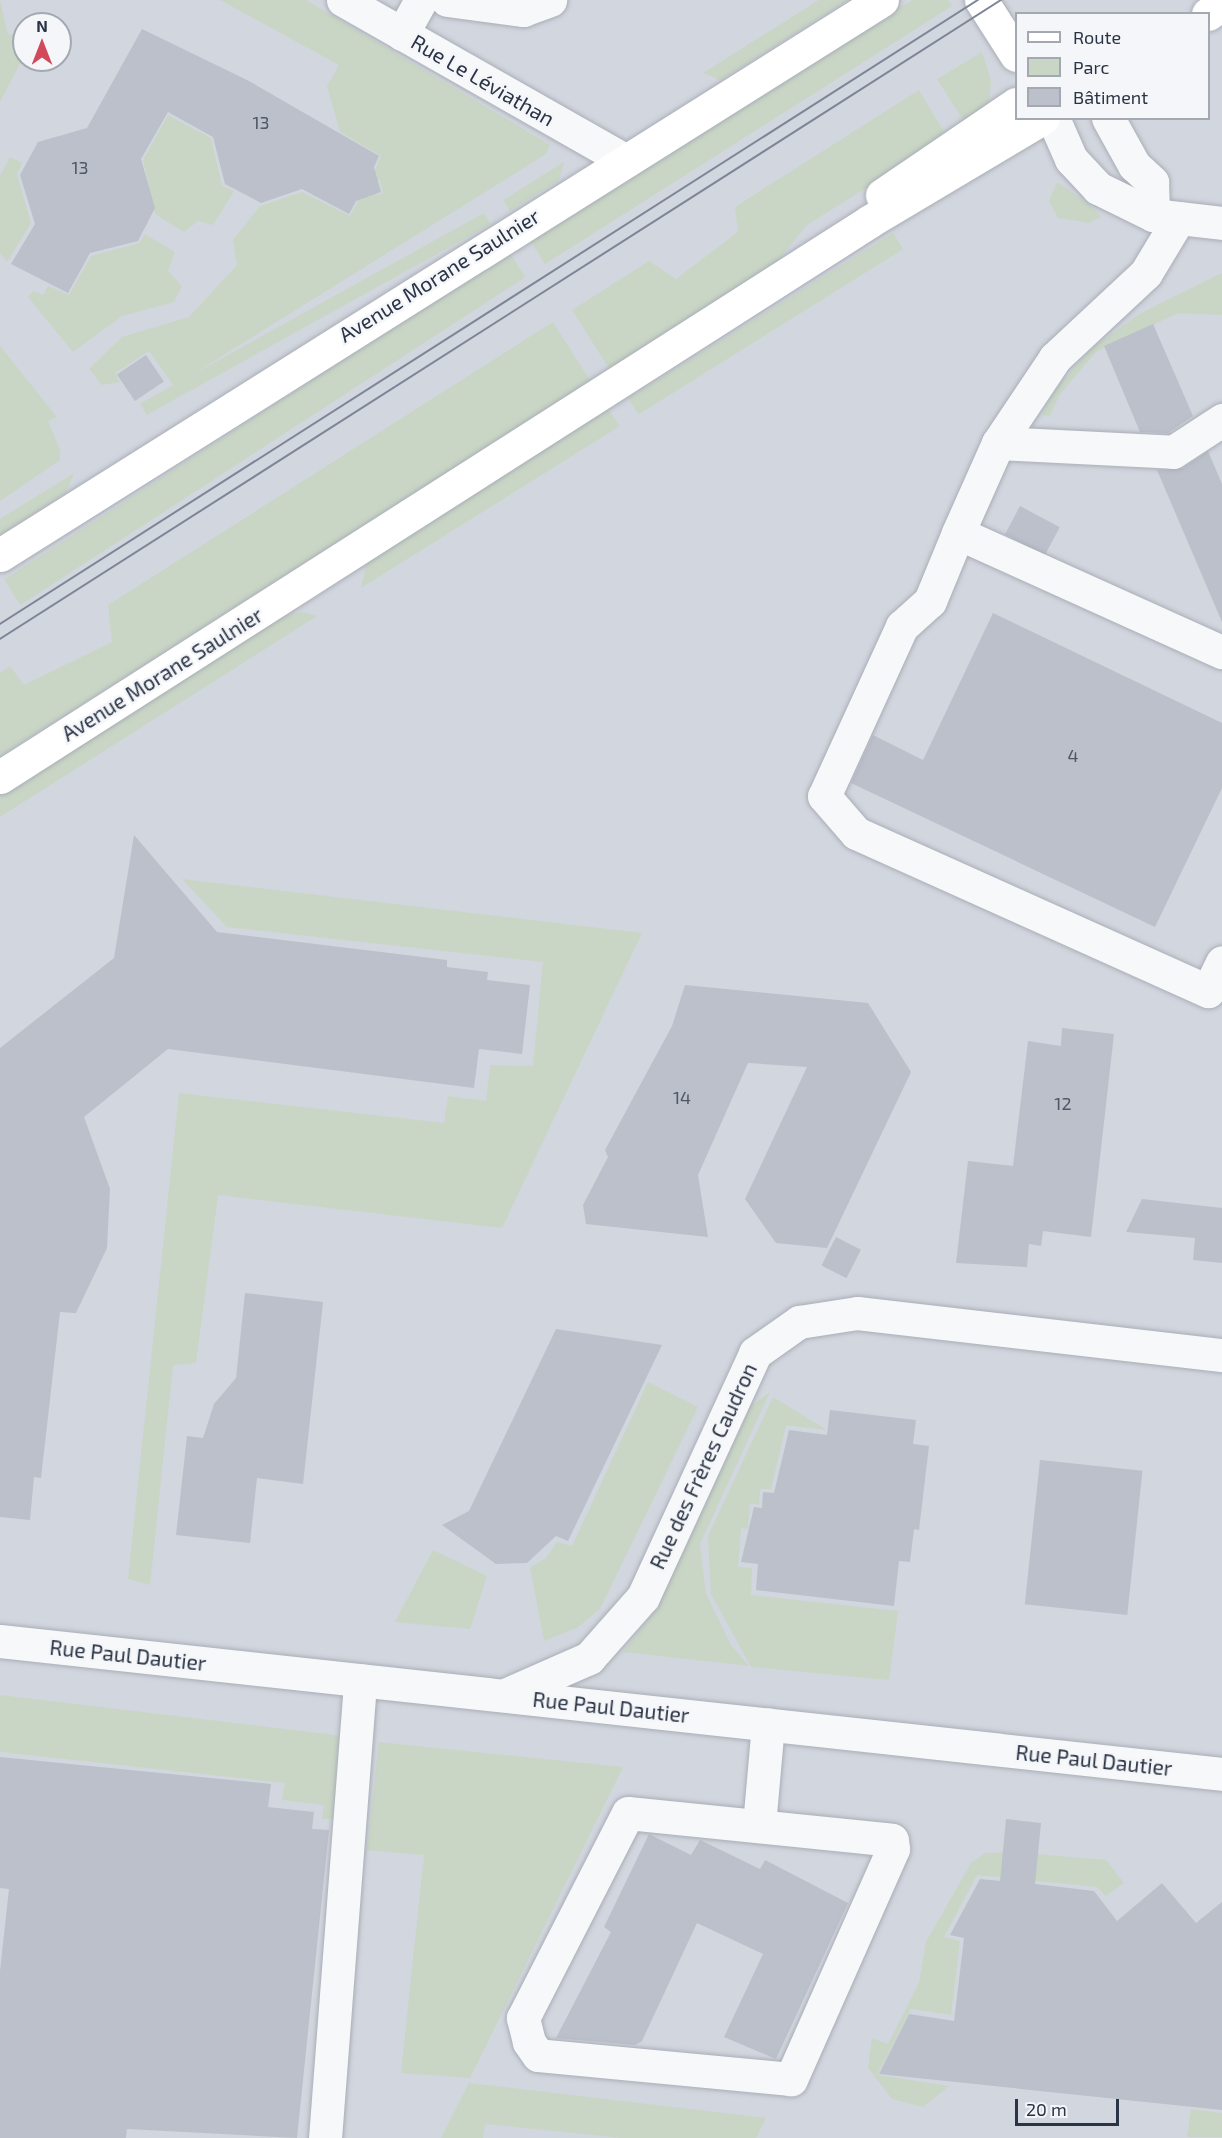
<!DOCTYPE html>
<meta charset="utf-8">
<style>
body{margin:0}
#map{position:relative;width:1222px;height:2138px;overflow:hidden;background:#e4e7ec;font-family:"Exo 2",sans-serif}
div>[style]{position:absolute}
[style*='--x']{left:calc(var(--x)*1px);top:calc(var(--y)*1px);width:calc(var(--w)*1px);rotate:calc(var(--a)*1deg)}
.built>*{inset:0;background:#d2d6de}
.green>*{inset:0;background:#c9d6c5;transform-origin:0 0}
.building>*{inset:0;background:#bbc0ca;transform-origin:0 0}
.roads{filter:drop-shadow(0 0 2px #a9aeb7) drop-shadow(0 0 2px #a9aeb7)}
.minor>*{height:33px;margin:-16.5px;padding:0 16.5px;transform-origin:16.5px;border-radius:16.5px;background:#f7f8fa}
.major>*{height:33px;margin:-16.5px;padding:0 16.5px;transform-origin:16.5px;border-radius:16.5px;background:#fff}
.tram>*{height:1.5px;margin:-0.75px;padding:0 0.75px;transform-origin:0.75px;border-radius:0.75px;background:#7d8696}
span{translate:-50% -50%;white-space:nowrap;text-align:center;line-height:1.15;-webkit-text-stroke:5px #f4f6f9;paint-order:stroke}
.number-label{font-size:18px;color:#4f5766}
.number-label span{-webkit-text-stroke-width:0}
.street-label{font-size:21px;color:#2b3445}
.legend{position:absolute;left:1015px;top:12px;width:195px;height:108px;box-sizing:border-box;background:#f4f6f9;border:2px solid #a4a8b1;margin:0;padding:8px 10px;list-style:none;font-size:18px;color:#2b3445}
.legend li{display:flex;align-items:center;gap:12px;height:30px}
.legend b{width:30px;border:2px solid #a4a8b1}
.north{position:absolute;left:12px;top:12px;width:60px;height:60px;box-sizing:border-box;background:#f4f6f9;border:2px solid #a4a8b1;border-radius:50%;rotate:0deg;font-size:16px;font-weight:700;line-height:24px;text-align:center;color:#2b3445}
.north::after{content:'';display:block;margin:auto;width:21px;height:27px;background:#d1495b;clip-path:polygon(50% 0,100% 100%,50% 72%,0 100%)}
.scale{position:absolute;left:1015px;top:2099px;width:104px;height:27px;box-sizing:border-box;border:3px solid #2b3445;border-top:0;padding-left:8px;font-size:18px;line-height:21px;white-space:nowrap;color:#2b3445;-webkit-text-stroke:4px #f4f6f9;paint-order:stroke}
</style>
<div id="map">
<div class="built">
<div style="clip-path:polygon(evenodd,0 0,1222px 0,1222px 2138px,0 2138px,0 0,1016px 14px,1208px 14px,1208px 118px,1016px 118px,1016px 14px,0 0,24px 24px,60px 24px,60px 60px,24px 60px,24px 24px)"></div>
</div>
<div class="green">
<div style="clip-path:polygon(0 0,8px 35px,24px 32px,24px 56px,0 102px)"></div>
<div style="clip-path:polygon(220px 0,306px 0,550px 145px,546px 154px,174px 386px,149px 351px,115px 373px,120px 382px,102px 385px,89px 369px,122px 337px,189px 317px,237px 265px,233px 240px,260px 206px,302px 192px,350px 216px,361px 195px,383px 194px,380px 180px,372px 177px,381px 156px,340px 132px,327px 86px,339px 65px)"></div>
<div style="clip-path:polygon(819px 0,848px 0,720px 80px,703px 73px)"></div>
<div style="clip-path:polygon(912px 0,948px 0,952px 6px,545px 264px,530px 240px)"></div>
<div style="clip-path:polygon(982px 52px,991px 80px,989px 101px,967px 126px,937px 79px)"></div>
<div style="clip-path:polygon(919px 90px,947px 137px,807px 225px,776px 263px,610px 370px,572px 310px,649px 261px,676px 279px,738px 232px,735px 207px)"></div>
<div style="clip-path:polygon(168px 115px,211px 138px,222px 186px,234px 191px,213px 225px,198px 221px,184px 232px,155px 214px,143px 160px)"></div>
<div style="clip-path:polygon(10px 157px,22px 163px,17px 174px,31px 223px,7px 262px,0 253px,0 176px)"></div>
<div style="clip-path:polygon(564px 162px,559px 180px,510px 211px,503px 200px)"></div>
<div style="clip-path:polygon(1057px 182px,1089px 204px,1101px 217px,1089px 223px,1058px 218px,1049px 201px)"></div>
<div style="left:484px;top:213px;width:13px;height:393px;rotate:61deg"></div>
<div style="left:893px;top:233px;width:19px;height:312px;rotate:58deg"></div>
<div style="clip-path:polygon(145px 234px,175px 252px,168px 271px,182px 286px,174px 302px,122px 316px,73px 352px,28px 297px,33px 291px,43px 295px,48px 286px,69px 295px,91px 256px,139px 243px)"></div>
<div style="left:509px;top:252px;width:30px;height:602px;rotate:57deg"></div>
<div style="clip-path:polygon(1222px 273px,1222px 315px,1178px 313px,1096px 352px,1060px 394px,1050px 416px,1042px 415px,1054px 391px,1092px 348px,1141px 313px)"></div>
<div style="clip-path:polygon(553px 322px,591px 382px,0 756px,0 673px,10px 666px,24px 685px,112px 642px,108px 605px)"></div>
<div style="clip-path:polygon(0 346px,57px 417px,48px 421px,60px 450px,60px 460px,0 501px)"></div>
<div style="clip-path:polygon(608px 409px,620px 426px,361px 588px,366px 565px,380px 553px)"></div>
<div style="clip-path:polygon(74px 473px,66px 493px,0 535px,0 519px)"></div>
<div style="clip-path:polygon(302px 612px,317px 616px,0 817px,0 796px,280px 617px)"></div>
<div style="clip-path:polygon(182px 879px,642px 933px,502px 1228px,218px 1195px,196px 1363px,173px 1365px,150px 1585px,128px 1579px,179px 1093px,444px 1123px,448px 1096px,486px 1101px,490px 1065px,533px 1066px,543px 962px,227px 927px)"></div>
<div style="clip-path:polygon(648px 1382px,698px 1407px,600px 1609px,577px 1628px,544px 1641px,530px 1567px,545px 1559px,557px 1542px,572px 1546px)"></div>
<div style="clip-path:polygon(770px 1392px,700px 1544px,706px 1594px,731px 1645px,749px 1666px,623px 1652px,654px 1612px,751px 1406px)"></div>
<div style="clip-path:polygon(773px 1397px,827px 1430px,786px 1425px,771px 1489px,760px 1489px,759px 1505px,750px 1503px,748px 1529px,741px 1528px,738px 1567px,752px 1568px,751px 1595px,898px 1611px,889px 1680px,751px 1667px,711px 1594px,708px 1536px)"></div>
<div style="clip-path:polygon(433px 1550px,487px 1576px,470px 1629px,395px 1622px)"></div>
<div style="clip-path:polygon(0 1695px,343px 1736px,337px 1819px,322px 1819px,324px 1805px,282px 1800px,285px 1783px,0 1752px)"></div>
<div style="clip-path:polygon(379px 1742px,623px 1767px,470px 2078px,401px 2073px,424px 1855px,367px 1850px)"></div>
<div style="clip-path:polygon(1014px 1852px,1106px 1860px,1124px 1883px,1106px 1896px,1097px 1887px,977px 1875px,944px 1937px,960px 1941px,951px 2015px,911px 2009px,877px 2075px,949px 2086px,923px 2107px,892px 2099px,868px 2068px,872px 2038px,888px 2044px,919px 1983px,926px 1942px,971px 1863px,985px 1853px)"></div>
<div style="clip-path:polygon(469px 2083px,766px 2118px,756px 2138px,621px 2138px,485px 2124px,483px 2138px,441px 2138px)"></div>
<div style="clip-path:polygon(1191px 2109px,1222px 2113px,1222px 2137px,1187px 2137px)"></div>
</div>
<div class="building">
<div style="clip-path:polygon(142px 29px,249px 81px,379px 156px,374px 167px,381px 192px,356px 201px,349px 214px,302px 189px,261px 203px,225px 184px,213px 137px,168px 112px,141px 159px,155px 208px,138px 241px,90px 253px,68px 293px,11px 264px,35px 224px,20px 175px,38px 142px,87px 128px)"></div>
<div style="clip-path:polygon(1153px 324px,1193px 416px,1168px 433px,1140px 432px,1104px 346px)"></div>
<div style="left:146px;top:355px;width:32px;height:35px;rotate:56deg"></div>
<div style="clip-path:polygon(1208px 451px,1222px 484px,1222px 622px,1157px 470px,1183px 468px)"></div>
<div style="left:1020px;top:506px;width:45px;height:32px;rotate:28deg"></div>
<div style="clip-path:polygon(993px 613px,1222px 723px,1222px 788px,1155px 927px,851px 783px,873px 735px,923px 760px)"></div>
<div style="clip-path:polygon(134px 835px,217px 932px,447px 960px,447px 967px,488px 972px,487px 980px,530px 985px,522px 1054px,479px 1049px,474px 1088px,168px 1049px,84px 1117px,110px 1189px,107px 1248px,76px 1313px,60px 1312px,41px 1478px,34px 1477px,30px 1520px,0 1517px,0 1048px,114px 958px)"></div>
<div style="clip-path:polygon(685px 985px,868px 1003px,911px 1072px,827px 1248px,776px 1243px,745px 1199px,807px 1067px,748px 1063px,698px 1175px,708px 1237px,586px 1224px,583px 1205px,608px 1157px,605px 1150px,672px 1026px)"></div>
<div style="clip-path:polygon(1062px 1028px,1114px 1034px,1091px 1237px,1043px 1231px,1041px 1246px,1029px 1244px,1027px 1267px,956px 1263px,968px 1161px,1013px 1166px,1028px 1041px,1061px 1046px)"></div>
<div style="clip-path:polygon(1142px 1199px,1222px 1208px,1222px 1263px,1193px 1260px,1195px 1238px,1126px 1232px)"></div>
<div style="left:836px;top:1237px;width:28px;height:32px;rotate:27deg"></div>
<div style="clip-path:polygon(245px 1293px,323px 1302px,303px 1484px,257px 1478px,250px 1543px,176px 1535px,187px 1436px,203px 1438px,214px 1404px,236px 1378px)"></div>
<div style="clip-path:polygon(556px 1329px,662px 1345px,568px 1541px,556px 1536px,527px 1563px,496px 1564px,442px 1525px,469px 1511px)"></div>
<div style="clip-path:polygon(830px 1410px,916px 1420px,913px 1444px,929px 1446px,919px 1530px,914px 1529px,910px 1562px,899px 1561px,894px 1606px,756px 1590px,758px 1564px,741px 1562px,754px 1507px,762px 1508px,763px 1492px,774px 1493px,789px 1430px,827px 1435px)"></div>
<div style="left:1040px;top:1460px;width:103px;height:145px;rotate:6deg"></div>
<div style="clip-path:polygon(0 1757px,271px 1784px,268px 1807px,314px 1812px,312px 1829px,329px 1830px,297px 2138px,127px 2129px,126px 2138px,0 2138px,0 1971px,9px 1889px,0 1888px)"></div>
<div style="clip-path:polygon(1006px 1819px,1041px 1823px,1035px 1884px,1094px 1891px,1117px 1921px,1162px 1883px,1196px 1923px,1222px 1902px,1222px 2110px,879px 2074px,909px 2014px,954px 2021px,964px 1938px,950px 1935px,980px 1879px,1000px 1881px)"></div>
<div style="clip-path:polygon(649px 1834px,691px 1855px,700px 1840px,760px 1869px,765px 1860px,848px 1903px,776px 2059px,724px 2037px,763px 1954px,697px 1923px,642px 2041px,635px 2045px,556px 2038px,611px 1932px,604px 1927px)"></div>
</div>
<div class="roads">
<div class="minor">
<div style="--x:343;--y:0;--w:322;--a:29.6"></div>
<div style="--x:447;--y:0;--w:77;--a:7.5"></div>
<div style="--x:523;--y:10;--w:29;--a:-20"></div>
<div style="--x:402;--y:34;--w:39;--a:-61"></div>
<div style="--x:1053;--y:118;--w:45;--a:66.3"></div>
<div style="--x:1071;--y:159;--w:40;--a:47"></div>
<div style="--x:1098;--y:188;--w:61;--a:26.1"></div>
<div style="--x:1153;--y:215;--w:69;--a:6.6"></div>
<div style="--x:1108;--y:118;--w:54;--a:61"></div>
<div style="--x:1134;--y:165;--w:25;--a:43"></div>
<div style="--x:1152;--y:182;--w:33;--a:88"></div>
<div style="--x:1179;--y:218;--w:64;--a:121"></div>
<div style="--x:1146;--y:273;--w:125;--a:137"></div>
<div style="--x:1055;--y:358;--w:102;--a:123.8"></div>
<div style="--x:998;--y:443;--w:98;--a:114"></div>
<div style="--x:958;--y:533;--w:290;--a:24.3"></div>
<div style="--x:998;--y:443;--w:175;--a:2.9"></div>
<div style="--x:1173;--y:452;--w:59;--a:-33.1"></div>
<div style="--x:958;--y:533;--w:74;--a:112.4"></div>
<div style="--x:930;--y:601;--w:38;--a:138"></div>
<div style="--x:902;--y:626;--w:187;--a:114.6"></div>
<div style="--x:824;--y:796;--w:49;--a:49.1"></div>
<div style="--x:856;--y:833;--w:386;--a:24.2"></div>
<div style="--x:1208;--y:991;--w:32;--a:-64"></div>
<div style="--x:0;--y:1641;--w:1229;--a:6.21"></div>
<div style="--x:507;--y:1694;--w:90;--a:-23.7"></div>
<div style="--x:589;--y:1658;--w:81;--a:-48.5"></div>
<div style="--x:643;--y:1597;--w:268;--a:-65.3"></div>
<div style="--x:755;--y:1353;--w:54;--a:-35.2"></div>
<div style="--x:799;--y:1322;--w:59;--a:-8.8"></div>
<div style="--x:857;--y:1313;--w:367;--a:6.6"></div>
<div style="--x:628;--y:1813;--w:265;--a:5.8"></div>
<div style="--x:892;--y:1840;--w:9;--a:84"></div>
<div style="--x:893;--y:1849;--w:252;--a:113.9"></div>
<div style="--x:791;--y:2079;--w:254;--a:-174.6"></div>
<div style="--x:538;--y:2055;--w:16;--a:-125"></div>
<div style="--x:529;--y:2042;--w:25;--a:-104"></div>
<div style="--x:523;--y:2018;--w:230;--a:-62.9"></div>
<div style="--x:759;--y:1825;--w:101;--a:-84.9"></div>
<div style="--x:325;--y:2138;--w:459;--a:-85.6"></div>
</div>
<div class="major">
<div style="--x:981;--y:0;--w:65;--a:57.5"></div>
<div style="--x:1208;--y:14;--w:17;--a:-36"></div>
<div style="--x:882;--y:195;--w:162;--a:-34.2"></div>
<div style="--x:0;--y:555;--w:1042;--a:-32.18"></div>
<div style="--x:0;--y:777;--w:1032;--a:-32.58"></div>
<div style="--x:870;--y:221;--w:201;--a:-30.8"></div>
</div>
</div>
<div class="tram">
<div style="--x:0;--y:624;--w:1160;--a:-32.54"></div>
<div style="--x:0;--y:639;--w:1188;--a:-32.55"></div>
</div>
<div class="number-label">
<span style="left:261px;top:122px">13</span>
<span style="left:80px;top:167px">13</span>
<span style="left:1073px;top:755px">4</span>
<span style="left:682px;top:1097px">14</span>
<span style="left:1063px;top:1103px">12</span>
</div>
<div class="street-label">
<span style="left:483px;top:80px;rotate:30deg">Rue Le Léviathan</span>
<span style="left:439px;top:275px;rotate:-32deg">Avenue Morane Saulnier</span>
<span style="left:162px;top:674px;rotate:-32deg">Avenue Morane Saulnier</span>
<span style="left:703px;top:1466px;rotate:-65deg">Rue des Frères Caudron</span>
<span style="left:128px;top:1655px;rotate:6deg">Rue Paul Dautier</span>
<span style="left:611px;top:1707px;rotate:6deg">Rue Paul Dautier</span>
<span style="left:1094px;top:1760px;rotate:6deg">Rue Paul Dautier</span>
</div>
<ul class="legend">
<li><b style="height:8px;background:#fff"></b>Route</li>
<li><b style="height:16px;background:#c9d6c5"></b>Parc</li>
<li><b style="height:16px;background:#bbc0ca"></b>Bâtiment</li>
</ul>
<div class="north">N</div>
<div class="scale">20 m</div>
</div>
